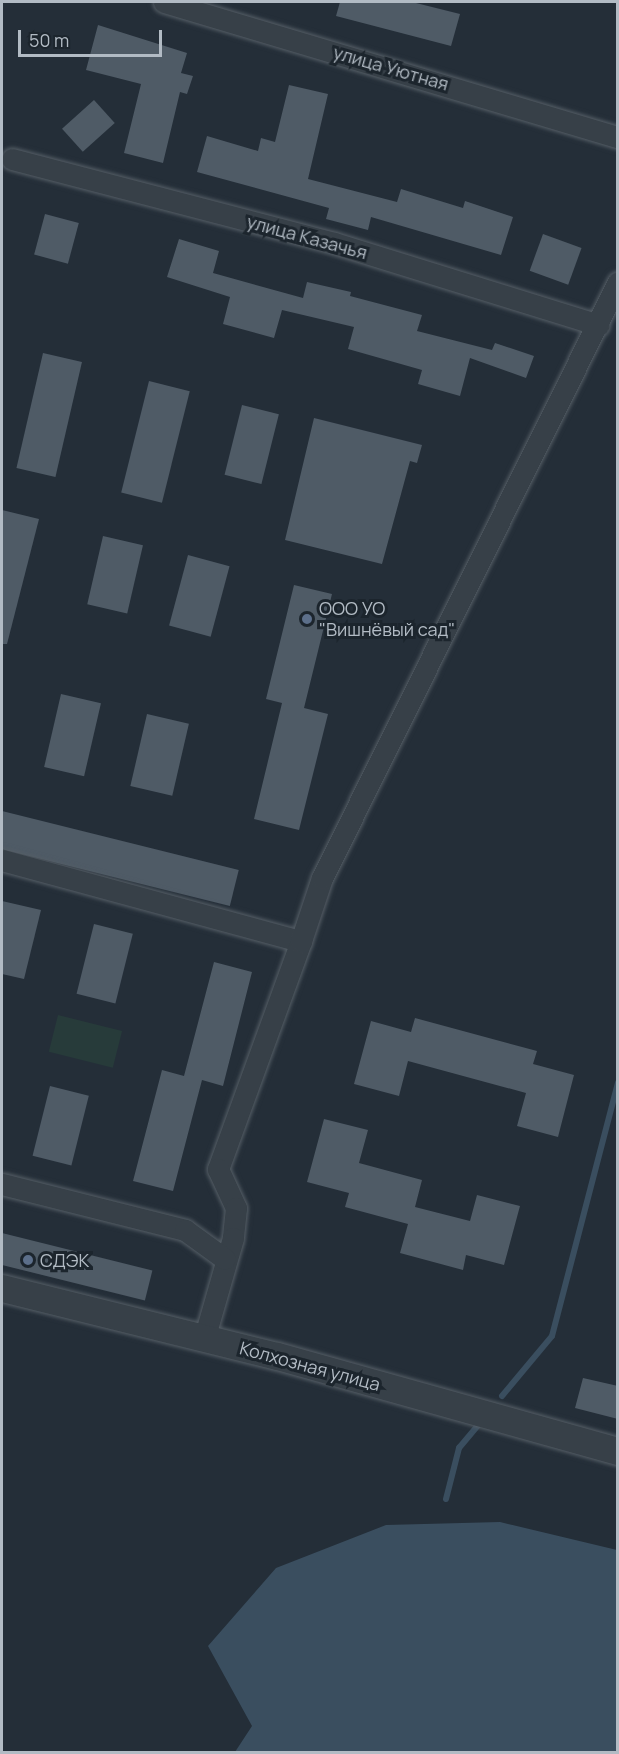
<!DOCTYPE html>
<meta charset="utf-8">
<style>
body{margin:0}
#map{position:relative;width:619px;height:1754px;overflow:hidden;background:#242e38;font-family:Manrope,sans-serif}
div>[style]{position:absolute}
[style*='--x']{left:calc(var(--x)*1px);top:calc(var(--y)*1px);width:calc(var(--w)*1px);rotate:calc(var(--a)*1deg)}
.green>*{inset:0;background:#273b3a;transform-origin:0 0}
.water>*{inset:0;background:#3a4e5f}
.stream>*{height:6px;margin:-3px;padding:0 3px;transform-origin:3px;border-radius:3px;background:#3a4e5f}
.building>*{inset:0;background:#4f5b66;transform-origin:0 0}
.roads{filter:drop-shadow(0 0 2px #555e66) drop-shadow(0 0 2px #555e66)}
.minor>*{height:21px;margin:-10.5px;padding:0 10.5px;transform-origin:10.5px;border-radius:10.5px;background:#374048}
.tertiary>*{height:27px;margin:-13.5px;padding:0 13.5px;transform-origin:13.5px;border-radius:13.5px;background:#374048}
.dots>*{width:16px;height:16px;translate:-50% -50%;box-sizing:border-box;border:3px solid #1c252d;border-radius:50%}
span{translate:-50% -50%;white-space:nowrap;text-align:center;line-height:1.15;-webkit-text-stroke:6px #1c252d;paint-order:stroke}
.street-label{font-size:18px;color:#b2bbc4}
.poi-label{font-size:18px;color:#b2bbc4}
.left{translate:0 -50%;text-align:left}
.frame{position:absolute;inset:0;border:3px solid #b2bbc4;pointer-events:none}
.scale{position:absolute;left:18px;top:30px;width:144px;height:27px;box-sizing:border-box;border:3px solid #b2bbc4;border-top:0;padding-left:8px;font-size:18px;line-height:21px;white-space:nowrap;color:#b2bbc4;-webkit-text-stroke:4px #1c252d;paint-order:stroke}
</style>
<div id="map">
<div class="green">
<div style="left:58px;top:1015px;width:66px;height:38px;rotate:14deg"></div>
</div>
<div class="water">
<div style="clip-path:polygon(500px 1522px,617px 1550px,617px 1752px,235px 1752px,252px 1726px,208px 1646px,276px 1568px,386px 1525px)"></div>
</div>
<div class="stream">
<div style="--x:502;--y:1396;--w:78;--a:-50.2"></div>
<div style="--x:552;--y:1336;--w:262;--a:-75.4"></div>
<div style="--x:446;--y:1499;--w:53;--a:-75.7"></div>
<div style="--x:459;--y:1448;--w:30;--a:-50"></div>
</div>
<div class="building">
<div style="clip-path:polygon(340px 2px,412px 2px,460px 14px,451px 46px,336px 16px)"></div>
<div style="clip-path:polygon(98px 25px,187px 53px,181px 73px,193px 76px,187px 94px,180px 92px,163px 163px,124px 153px,141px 84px,86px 70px)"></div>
<div style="clip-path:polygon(289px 85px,328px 94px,308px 179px,397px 202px,401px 189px,463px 208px,465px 201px,513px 217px,501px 255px,371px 217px,368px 230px,326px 219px,329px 208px,197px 172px,207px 136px,258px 151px,261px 138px,275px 142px)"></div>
<div style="left:94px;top:100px;width:31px;height:43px;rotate:48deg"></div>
<div style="left:45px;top:214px;width:35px;height:42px;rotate:15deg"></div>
<div style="left:543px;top:234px;width:41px;height:39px;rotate:20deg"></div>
<div style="clip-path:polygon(179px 239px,219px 251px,213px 273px,303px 298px,307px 282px,351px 292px,350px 296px,422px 315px,417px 331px,492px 350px,495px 343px,534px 356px,526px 378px,470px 358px,460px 396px,418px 384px,422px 370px,348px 349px,354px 327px,282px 310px,274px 338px,223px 324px,230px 297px,167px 277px)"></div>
<div style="left:43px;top:353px;width:40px;height:118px;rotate:13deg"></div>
<div style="left:149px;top:381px;width:42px;height:115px;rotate:14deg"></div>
<div style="left:242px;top:405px;width:38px;height:72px;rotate:14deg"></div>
<div style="clip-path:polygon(314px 418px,422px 445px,417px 463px,410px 461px,382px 564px,285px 540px)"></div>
<div style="clip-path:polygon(2px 510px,39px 519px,7px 644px,2px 644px)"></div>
<div style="left:103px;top:536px;width:41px;height:70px;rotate:13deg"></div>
<div style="left:188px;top:555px;width:43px;height:73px;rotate:15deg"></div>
<div style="clip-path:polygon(294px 585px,332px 594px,304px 708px,328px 714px,299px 830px,254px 819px,282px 703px,266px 699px)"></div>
<div style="left:61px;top:694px;width:41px;height:75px;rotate:13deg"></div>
<div style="left:147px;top:714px;width:43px;height:74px;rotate:13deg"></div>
<div style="left:2px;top:811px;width:244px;height:37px;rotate:14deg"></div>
<div style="clip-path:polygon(2px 901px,41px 910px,24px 979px,2px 974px)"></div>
<div style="left:94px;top:924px;width:40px;height:72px;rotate:14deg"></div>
<div style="clip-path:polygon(214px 962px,252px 972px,223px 1086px,202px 1080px,173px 1191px,133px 1181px,162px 1070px,184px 1076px)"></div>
<div style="clip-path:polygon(415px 1018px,537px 1051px,533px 1064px,574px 1075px,558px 1137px,517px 1126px,526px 1093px,408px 1061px,399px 1096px,354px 1084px,371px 1021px,411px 1032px)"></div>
<div style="left:50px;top:1086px;width:40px;height:72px;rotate:14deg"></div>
<div style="clip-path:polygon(324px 1119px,368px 1130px,359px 1163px,422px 1180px,415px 1207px,470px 1221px,477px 1195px,520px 1206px,504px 1265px,466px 1255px,463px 1270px,400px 1253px,408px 1224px,345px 1207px,349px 1193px,307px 1182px)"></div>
<div style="left:2px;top:1233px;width:155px;height:31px;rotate:14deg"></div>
<div style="clip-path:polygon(583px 1378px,618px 1386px,618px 1419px,575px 1408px)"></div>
</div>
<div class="roads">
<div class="minor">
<div style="--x:164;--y:2;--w:474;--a:16.6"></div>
<div style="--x:12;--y:159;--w:333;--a:14.6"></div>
<div style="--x:334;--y:243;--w:277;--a:17.2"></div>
<div style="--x:2;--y:860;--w:310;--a:15.2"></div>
<div style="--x:301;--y:941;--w:243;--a:110"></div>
<div style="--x:218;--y:1169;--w:43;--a:65.2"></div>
<div style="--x:236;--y:1208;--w:30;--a:96"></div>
<div style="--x:233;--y:1238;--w:105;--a:106"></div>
<div style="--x:301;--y:941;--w:66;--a:-71.6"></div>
<div style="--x:322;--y:878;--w:665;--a:-63.59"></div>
<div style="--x:2;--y:1184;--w:189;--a:14.1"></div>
<div style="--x:185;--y:1230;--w:49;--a:35.9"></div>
</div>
<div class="tertiary">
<div style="--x:2;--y:1288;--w:283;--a:13.9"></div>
<div style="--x:277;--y:1356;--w:354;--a:15.6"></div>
</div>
</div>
<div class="dots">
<div style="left:307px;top:619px;background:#5c6f8a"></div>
<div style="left:28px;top:1260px;background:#5c6f8a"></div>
</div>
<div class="street-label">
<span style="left:391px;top:68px;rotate:16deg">улица Уютная</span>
<span style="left:307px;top:237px;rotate:15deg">улица Казачья</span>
<span style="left:310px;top:1366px;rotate:15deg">Колхозная улица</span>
</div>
<div class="poi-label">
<span class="left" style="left:319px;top:619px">ООО УО<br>"Вишнёвый сад"</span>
<span class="left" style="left:40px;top:1260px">СДЭК</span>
</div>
<div class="frame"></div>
<div class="scale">50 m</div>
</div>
